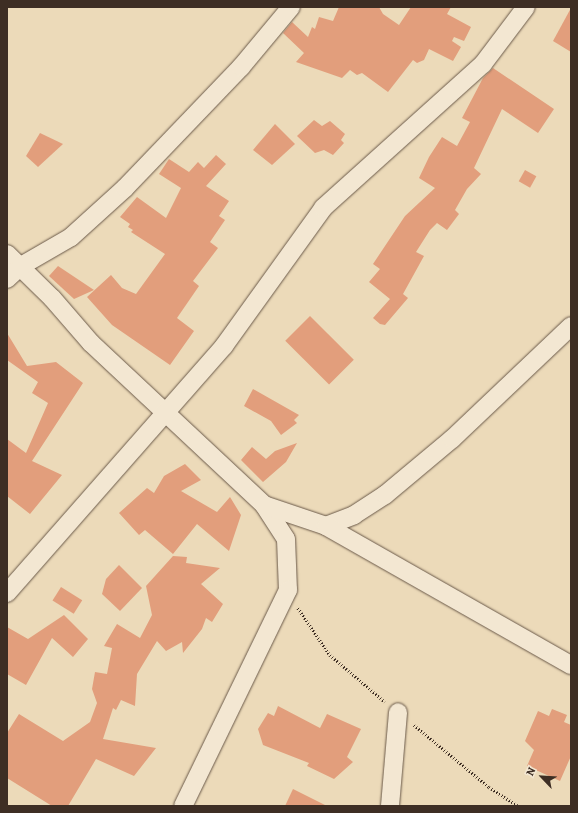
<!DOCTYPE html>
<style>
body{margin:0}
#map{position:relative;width:578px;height:813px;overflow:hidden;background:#ecdab9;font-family:Alegreya,serif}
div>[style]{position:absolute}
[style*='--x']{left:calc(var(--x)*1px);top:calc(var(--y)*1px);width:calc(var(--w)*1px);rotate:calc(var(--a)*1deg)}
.building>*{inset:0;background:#e29e7c;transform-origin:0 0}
.path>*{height:2.5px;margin-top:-1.25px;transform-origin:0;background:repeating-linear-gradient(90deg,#3e2e24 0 1px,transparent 0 3px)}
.roads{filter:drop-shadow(0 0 1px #6a5949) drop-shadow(0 0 1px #6a5949)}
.minor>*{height:18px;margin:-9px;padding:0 9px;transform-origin:9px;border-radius:9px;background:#f3e7d2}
span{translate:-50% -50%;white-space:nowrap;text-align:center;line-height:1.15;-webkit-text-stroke:3px #f3e7d2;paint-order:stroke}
.frame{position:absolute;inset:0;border:8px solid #3e2e24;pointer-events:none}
.north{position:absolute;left:522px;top:757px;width:40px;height:40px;-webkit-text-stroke:3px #f3e7d2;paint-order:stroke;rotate:295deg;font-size:11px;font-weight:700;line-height:16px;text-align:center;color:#3e2e24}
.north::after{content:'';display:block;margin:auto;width:14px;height:18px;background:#3e2e24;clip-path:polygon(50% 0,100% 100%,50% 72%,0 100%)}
</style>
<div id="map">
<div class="building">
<div style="clip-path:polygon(339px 7px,379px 7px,383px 14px,399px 25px,411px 7px,451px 7px,447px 14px,471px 27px,464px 41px,454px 37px,452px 41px,461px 47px,453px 61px,429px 49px,424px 60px,417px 63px,413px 60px,388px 92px,362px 73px,357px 75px,350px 70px,342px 78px,296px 62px,304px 53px,283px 33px,292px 22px,308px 37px,312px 27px,315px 29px,319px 17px,333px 21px)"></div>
<div style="clip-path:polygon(571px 8px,571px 52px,553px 41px)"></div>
<div style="clip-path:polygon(493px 68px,554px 109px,538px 133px,502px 109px,474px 168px,481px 174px,467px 189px,455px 210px,459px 214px,447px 230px,437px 223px,430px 230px,416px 252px,424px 256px,403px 294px,408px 298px,385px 325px,380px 324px,373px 318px,390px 299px,369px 282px,380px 269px,373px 264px,405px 216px,435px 188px,419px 178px,429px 157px,442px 137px,457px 146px,470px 122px,462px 118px,483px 78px)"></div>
<div style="clip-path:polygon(314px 120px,322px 126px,330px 121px,345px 134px,341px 140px,344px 143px,333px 155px,324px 150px,315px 153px,297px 136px)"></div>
<div style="clip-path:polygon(275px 124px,295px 144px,272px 165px,253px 150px)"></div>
<div style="clip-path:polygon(40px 133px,63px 144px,38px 167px,26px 156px)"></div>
<div style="clip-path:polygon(216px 155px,226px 164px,206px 186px,229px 201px,219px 216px,225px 220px,210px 242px,218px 248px,193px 281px,199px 286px,177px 318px,194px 331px,170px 365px,112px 325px,87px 297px,111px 275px,122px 288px,136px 294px,165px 254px,131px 232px,133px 230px,128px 227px,130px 224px,120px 217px,137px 197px,166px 218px,181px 188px,159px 174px,169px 159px,189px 172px,198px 162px,204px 168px)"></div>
<div style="left:525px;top:170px;width:13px;height:13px;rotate:29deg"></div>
<div style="clip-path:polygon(58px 266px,94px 290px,74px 299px,49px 276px)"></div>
<div style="left:310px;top:316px;width:62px;height:35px;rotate:45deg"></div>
<div style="clip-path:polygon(7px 333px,27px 366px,56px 362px,83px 383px,32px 461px,62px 475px,30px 514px,7px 496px,7px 439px,26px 453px,48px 403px,32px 393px,38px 382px,7px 360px)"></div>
<div style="clip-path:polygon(253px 389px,299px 415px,294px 420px,297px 423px,281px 435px,271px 421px,244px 406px)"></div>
<div style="clip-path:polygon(297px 443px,286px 462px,263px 482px,241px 460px,252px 447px,266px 459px,275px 451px)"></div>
<div style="clip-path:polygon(185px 464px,201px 480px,181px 491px,217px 512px,230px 497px,241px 515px,229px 551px,197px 524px,173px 554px,145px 530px,139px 535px,119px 513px,147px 488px,154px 493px,164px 476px)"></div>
<div style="clip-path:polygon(173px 556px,187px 557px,186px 563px,220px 568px,201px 584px,223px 604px,212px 622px,206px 618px,202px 629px,183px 653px,182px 642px,166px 651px,157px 641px,137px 674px,135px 706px,121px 700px,116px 710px,113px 708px,103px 739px,156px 748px,134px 776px,96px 759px,68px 806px,52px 806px,7px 778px,7px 733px,19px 714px,63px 741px,90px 722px,97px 703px,92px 689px,95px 672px,107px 674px,112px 648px,104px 646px,117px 624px,140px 638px,152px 615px,146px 586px)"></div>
<div style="clip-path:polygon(119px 565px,142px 588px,120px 611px,102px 594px,106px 579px)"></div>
<div style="left:61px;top:587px;width:25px;height:16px;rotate:32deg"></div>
<div style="clip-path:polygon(64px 615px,88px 639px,73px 657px,52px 638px,26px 685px,7px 674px,7px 627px,28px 639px)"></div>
<div style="clip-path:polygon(278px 706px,320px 728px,327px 714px,361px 729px,347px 757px,353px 762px,334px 779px,307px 766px,309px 763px,263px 745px,258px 729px,268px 713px,274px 716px)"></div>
<div style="clip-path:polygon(552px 709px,567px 715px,564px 722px,571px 725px,571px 756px,560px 781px,527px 766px,534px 750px,525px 741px,538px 711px,549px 716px)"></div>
<div style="clip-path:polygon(293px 789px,327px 806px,285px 806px)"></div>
</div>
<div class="path">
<div style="--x:298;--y:608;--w:57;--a:55.8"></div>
<div style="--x:330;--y:655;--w:72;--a:40.5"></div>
<div style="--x:414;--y:725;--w:97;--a:39.6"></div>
<div style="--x:489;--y:787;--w:35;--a:33"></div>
</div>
<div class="roads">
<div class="minor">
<div style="--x:7;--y:254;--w:63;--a:44.4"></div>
<div style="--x:52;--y:298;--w:60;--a:49.1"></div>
<div style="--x:91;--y:343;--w:237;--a:43.1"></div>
<div style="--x:264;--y:505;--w:40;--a:57.1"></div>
<div style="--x:286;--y:539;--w:51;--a:87.8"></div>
<div style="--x:288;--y:590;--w:240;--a:115.9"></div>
<div style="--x:7;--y:279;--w:19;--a:-43"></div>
<div style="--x:21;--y:266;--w:58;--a:-30.1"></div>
<div style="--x:71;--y:237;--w:73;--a:-42.2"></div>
<div style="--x:125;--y:188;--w:168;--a:-46.2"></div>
<div style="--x:241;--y:67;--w:78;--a:-50.2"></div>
<div style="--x:264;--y:505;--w:65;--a:18.7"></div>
<div style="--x:326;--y:526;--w:30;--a:-21"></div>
<div style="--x:354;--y:515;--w:37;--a:-33"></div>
<div style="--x:385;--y:495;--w:87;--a:-39.9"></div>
<div style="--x:452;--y:439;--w:164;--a:-43.5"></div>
<div style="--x:326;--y:526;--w:282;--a:29.6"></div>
<div style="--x:7;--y:593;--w:329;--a:-48.7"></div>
<div style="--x:224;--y:346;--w:170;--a:-54.3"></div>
<div style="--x:323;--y:208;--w:215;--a:-42"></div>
<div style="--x:483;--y:64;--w:71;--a:-53"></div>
<div style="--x:390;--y:806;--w:94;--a:-85.1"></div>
</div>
</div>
<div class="frame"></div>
<div class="north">N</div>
</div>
